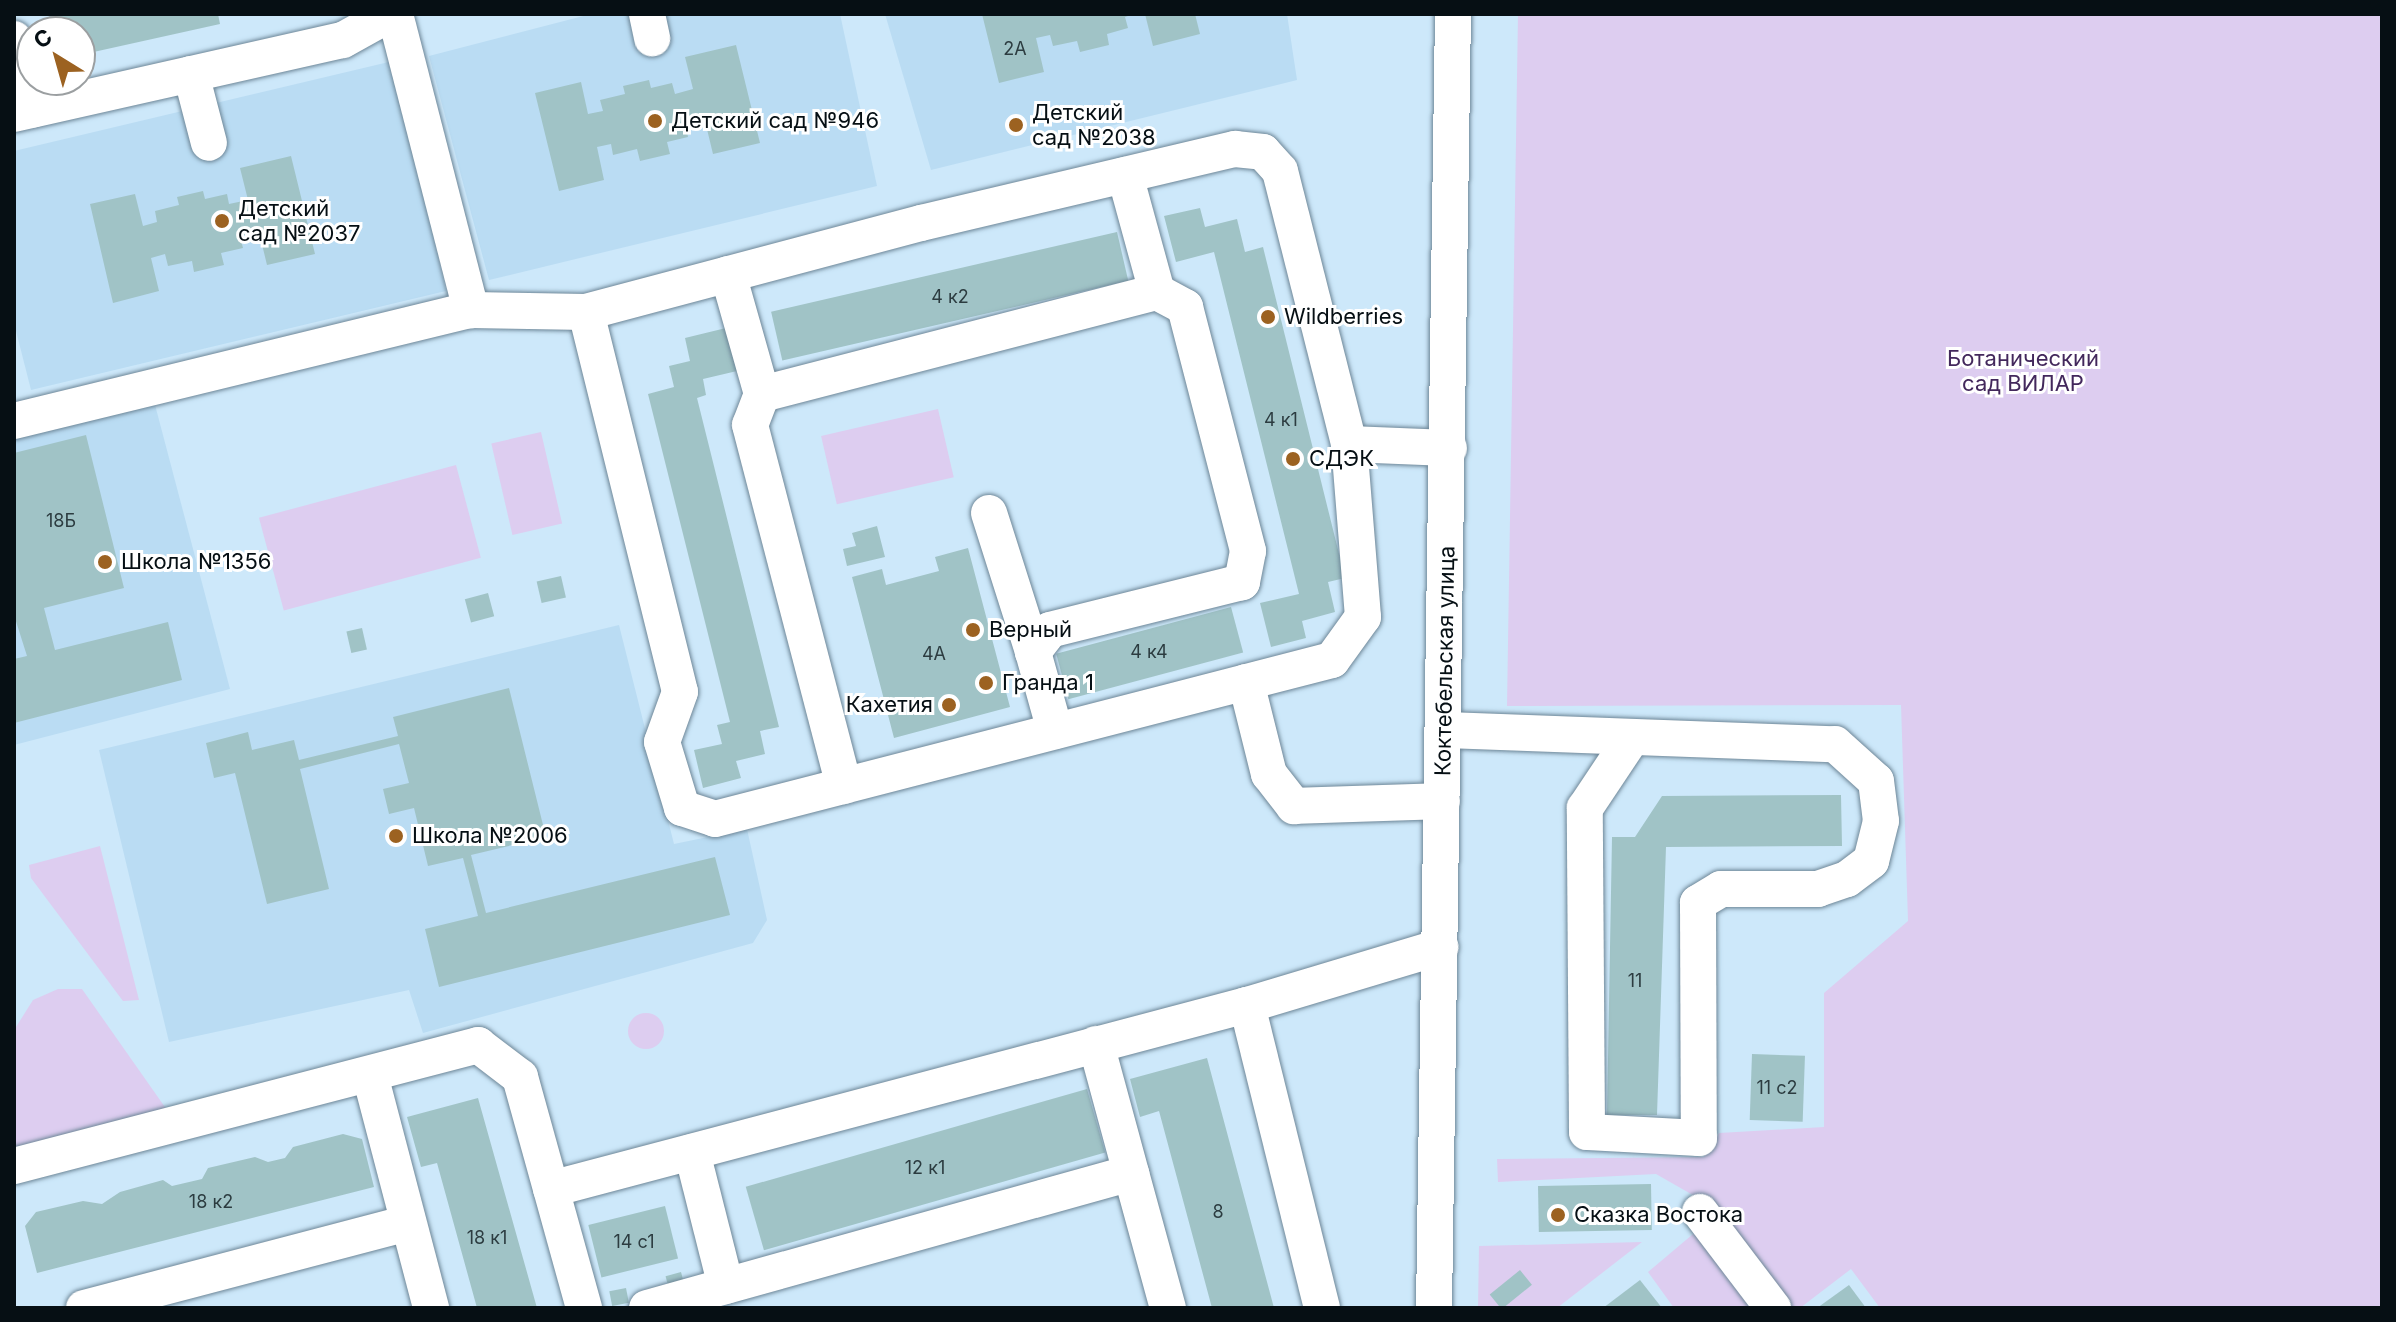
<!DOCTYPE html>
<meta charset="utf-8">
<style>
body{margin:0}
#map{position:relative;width:2396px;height:1322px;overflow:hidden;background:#cde8fa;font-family:Inter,sans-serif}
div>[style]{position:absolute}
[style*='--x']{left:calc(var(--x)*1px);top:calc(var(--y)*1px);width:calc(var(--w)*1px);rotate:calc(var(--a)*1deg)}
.built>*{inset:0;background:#badcf3}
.green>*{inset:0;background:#ddcdf0;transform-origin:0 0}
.round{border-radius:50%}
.building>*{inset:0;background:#a0c3c6;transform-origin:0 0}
.roads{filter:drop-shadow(0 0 2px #6d8697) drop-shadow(0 0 2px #6d8697)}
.minor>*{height:36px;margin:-18px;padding:0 18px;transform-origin:18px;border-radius:18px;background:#fff}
.dots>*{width:22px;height:22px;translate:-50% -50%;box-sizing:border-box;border:4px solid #fff;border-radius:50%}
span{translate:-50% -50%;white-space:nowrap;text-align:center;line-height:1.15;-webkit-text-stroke:6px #fff;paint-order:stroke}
.number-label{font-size:18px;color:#2c3c40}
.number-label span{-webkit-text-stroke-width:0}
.poi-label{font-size:22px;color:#060f14}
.left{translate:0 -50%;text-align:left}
.right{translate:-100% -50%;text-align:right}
.park-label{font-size:22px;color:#43285c}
.street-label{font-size:22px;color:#060f14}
.frame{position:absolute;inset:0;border:16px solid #060f14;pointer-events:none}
.north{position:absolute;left:16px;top:16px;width:80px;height:80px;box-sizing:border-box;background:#fff;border:2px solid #9b9fa1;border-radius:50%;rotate:323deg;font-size:22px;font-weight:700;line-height:32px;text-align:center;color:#060f14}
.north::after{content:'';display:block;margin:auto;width:28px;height:36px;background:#9c6221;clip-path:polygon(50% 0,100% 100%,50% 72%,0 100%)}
</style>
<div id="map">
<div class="built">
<div style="clip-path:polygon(591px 14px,840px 14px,877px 186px,489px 280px,429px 56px)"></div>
<div style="clip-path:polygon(885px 14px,1287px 14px,1297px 80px,931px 170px)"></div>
<div style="clip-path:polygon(393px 61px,446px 291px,31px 390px,14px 323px,14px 151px)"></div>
<div style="clip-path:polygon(154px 401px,230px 689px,14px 745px,14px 435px)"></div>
<div style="clip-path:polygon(619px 625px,674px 844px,747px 829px,767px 920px,753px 943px,423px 1033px,409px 990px,169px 1042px,99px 750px)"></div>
</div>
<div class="green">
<div style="clip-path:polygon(1518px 14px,2382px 14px,2382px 1308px,1880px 1308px,1851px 1269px,1800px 1308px,1788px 1308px,1705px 1202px,1656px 1174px,1498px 1182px,1497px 1159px,1704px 1157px,1719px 1133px,1824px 1127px,1824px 993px,1908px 921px,1901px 705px,1507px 706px)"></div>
<div style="left:938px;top:409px;width:70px;height:120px;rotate:77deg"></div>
<div style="left:541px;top:432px;width:94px;height:51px;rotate:77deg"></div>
<div style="left:456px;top:465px;width:96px;height:204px;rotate:75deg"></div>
<div style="clip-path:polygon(100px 846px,139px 1000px,123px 1001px,31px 878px,29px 865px)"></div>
<div style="clip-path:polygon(58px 989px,82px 989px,167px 1110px,14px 1149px,16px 1027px,33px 1000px)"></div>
<div class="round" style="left:628px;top:1013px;width:36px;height:36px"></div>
<div style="clip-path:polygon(1699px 1229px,1758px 1308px,1674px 1308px,1648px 1272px)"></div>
<div style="clip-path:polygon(1642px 1242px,1557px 1308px,1478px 1308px,1479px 1246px)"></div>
</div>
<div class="building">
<div style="clip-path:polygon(49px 14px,218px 14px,220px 24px,80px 55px,80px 32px,51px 32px)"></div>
<div style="clip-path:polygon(982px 14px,1131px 14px,1131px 15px,1125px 17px,1128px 28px,1107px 34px,1109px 45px,1080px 52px,1077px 41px,1053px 46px,1050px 35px,1036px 38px,1044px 72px,999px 83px)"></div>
<div style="clip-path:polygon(1145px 14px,1195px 14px,1200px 34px,1153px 46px)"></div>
<div style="clip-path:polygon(736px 45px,760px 143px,713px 154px,705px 121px,686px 125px,688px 137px,667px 142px,670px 154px,640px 161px,637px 149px,613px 155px,611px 144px,597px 147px,604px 180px,559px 191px,535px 93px,581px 82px,588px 114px,603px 111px,600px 100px,625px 94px,623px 86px,649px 80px,651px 88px,672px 83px,675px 94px,693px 89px,685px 57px)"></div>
<div style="clip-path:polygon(291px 156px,315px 254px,267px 265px,259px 232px,240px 236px,243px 248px,221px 253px,224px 265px,194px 272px,192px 261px,168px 266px,165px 254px,151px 258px,159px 291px,113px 303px,90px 204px,135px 194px,143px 226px,157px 222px,155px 211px,179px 205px,177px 197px,203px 191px,205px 199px,227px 194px,229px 204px,248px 200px,240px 168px)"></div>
<div style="clip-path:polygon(1200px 208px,1205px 227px,1237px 219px,1245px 252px,1263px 247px,1345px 578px,1328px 582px,1335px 612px,1302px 621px,1306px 638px,1271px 647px,1260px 603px,1299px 594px,1214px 252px,1176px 262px,1164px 216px)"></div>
<div style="left:1117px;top:232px;width:50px;height:355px;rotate:77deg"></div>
<div style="clip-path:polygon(726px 328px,737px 371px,703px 379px,706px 395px,697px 398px,779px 727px,760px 731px,765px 754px,736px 761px,741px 778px,703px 788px,694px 750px,722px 744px,717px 725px,730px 722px,648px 394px,674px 387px,669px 366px,690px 361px,685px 338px)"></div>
<div style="clip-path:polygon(86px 435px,124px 588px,44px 608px,55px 650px,168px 622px,182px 680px,14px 723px,14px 659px,27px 656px,14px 615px,14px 453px)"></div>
<div style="clip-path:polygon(877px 526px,885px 557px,847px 566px,843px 549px,856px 546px,852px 533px)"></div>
<div style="clip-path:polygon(968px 548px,1010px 707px,894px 738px,852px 577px,882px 569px,886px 585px,939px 571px,935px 557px)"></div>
<div style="left:561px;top:576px;width:22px;height:25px;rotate:77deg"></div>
<div style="left:488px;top:593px;width:24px;height:24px;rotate:75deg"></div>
<div style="left:1231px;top:607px;width:47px;height:181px;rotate:75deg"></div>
<div style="left:362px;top:628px;width:22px;height:16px;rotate:77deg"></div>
<div style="clip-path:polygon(509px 688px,546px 837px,471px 855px,486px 913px,715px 857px,730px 915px,439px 987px,425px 929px,478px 916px,463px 858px,428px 866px,414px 808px,389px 814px,383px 789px,409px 783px,399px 744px,300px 769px,329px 889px,267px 904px,235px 773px,214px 778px,206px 743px,248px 732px,252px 750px,294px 740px,299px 760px,398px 736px,393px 717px)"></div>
<div style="clip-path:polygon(1841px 795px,1842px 846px,1666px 847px,1657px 1115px,1607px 1115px,1612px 837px,1635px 837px,1662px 796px)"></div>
<div style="left:1752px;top:1054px;width:53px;height:66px;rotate:2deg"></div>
<div style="clip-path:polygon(1207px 1058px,1274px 1308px,1212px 1308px,1159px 1111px,1140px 1117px,1130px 1079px)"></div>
<div style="left:1087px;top:1089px;width:66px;height:355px;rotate:74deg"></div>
<div style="clip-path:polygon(478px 1098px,537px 1308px,477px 1308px,437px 1163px,421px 1167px,407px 1117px)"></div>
<div style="clip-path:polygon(343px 1134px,362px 1139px,374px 1187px,37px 1273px,25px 1226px,36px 1212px,83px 1201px,102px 1204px,120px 1192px,163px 1180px,172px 1186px,202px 1179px,208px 1168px,255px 1157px,268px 1162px,285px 1158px,293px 1147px)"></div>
<div style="left:1651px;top:1184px;width:46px;height:113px;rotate:89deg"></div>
<div style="left:665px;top:1206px;width:54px;height:79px;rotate:76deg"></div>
<div style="left:1520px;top:1270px;width:19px;height:39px;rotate:51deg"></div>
<div style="left:681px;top:1272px;width:16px;height:16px;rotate:75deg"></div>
<div style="clip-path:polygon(1640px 1280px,1662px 1308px,1603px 1308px)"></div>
<div style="clip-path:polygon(1849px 1285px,1866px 1308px,1817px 1308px)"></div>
<div style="left:626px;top:1288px;width:15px;height:17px;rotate:79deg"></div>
</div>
<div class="roads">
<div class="minor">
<div style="--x:395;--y:14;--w:306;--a:75.6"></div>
<div style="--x:647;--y:14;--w:25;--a:78"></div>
<div style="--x:14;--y:39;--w:73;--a:74.8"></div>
<div style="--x:191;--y:74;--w:71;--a:75.4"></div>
<div style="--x:14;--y:114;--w:337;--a:-12.7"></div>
<div style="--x:343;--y:40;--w:54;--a:-29"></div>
<div style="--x:1125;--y:175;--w:121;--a:74.7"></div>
<div style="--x:728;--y:274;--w:125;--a:74.2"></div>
<div style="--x:762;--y:394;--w:33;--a:111"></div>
<div style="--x:750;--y:425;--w:373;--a:75.4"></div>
<div style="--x:586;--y:312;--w:391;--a:76.1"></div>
<div style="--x:680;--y:692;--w:53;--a:109.8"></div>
<div style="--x:662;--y:742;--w:69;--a:73.1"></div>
<div style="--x:682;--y:808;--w:35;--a:18"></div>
<div style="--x:715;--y:819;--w:637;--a:-14.45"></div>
<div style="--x:1332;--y:660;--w:53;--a:-54.2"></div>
<div style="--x:1363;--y:617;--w:174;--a:-94.6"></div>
<div style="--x:762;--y:394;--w:408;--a:-14.5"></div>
<div style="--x:1157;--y:292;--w:32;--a:28"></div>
<div style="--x:1185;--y:307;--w:252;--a:75.5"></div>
<div style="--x:1248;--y:551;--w:32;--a:101"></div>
<div style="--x:1242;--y:582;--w:198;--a:166"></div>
<div style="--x:1050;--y:630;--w:28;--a:128"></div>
<div style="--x:1033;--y:652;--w:82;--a:74.4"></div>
<div style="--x:14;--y:421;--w:470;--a:-13.7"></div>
<div style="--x:471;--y:310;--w:115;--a:1"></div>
<div style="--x:586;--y:312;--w:347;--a:-14.9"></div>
<div style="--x:921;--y:223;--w:323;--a:-13.3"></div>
<div style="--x:1235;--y:149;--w:28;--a:6"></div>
<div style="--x:1263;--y:152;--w:25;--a:48"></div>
<div style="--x:1280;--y:171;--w:282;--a:75.8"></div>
<div style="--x:1349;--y:444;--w:100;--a:2.3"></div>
<div style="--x:989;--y:513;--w:146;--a:72.4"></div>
<div style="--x:1246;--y:682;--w:95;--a:76"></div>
<div style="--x:1269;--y:774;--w:41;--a:52"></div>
<div style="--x:1294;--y:806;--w:148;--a:-1.9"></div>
<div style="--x:1444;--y:730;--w:391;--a:2.1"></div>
<div style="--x:1835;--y:744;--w:55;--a:42.1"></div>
<div style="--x:1876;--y:781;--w:40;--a:82.9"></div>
<div style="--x:1881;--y:821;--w:41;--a:104"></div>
<div style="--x:1871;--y:861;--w:30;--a:143"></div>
<div style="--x:1847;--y:879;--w:31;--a:161"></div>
<div style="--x:1818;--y:889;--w:97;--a:180"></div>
<div style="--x:1721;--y:889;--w:27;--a:149"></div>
<div style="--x:1698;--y:903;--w:235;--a:89.8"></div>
<div style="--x:1699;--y:1138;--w:112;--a:-176.9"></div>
<div style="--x:1587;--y:1132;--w:324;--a:-90.4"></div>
<div style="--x:1585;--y:808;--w:83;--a:-56.3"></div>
<div style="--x:1247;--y:1005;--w:312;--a:76.1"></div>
<div style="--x:1096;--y:1044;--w:134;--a:74.8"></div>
<div style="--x:370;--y:1075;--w:241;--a:75.3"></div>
<div style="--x:692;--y:1152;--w:138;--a:75.8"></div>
<div style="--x:14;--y:1166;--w:480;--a:-14.6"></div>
<div style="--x:478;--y:1045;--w:53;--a:37.3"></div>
<div style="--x:520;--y:1077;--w:240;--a:74.5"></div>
<div style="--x:551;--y:1189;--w:720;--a:-14.81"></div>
<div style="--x:1247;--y:1005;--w:202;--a:-16.7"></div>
<div style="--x:1700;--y:1212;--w:121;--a:52.8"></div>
<div style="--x:84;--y:1308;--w:335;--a:-14.7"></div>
<div style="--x:647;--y:1308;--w:502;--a:-15.59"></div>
<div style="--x:1131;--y:1173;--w:140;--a:74.7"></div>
<div style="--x:1434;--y:1308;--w:1294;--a:-89.16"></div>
</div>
</div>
<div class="dots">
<div style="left:655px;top:121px;background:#9c6221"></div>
<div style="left:1016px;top:125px;background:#9c6221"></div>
<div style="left:222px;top:221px;background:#9c6221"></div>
<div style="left:1268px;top:317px;background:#9c6221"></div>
<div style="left:1293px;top:459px;background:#9c6221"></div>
<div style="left:105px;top:562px;background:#9c6221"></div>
<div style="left:973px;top:630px;background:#9c6221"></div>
<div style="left:986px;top:683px;background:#9c6221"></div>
<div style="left:949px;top:705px;background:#9c6221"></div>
<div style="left:396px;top:836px;background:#9c6221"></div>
<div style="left:1558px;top:1215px;background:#9c6221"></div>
</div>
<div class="number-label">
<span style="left:1015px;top:49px">2А</span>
<span style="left:950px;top:297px">4 к2</span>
<span style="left:1281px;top:420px">4 к1</span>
<span style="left:61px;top:521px">18Б</span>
<span style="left:1149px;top:652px">4 к4</span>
<span style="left:934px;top:654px">4А</span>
<span style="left:1635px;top:981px">11</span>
<span style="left:1777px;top:1088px">11 с2</span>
<span style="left:925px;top:1168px">12 к1</span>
<span style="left:211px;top:1202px">18 к2</span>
<span style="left:1218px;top:1212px">8</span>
<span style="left:487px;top:1238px">18 к1</span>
<span style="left:634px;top:1242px">14 с1</span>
</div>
<div class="poi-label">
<span class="left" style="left:1032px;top:125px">Детский<br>сад №2038</span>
<span class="left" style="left:671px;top:121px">Детский сад №946</span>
<span class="left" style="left:238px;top:221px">Детский<br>сад №2037</span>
<span class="left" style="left:1284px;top:317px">Wildberries</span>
<span class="left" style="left:1309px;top:459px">СДЭК</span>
<span class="left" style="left:121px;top:562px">Школа №1356</span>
<span class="left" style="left:989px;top:630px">Верный</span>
<span class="left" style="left:1002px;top:683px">Гранда 1</span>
<span class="right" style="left:933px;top:705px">Кахетия</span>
<span class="left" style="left:412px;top:836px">Школа №2006</span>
<span class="left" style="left:1574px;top:1215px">Сказка Востока</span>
</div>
<div class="park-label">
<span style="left:2023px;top:371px">Ботанический<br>сад ВИЛАР</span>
</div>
<div class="street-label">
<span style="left:1445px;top:661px;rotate:-89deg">Коктебельская улица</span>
</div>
<div class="frame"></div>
<div class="north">С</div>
</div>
